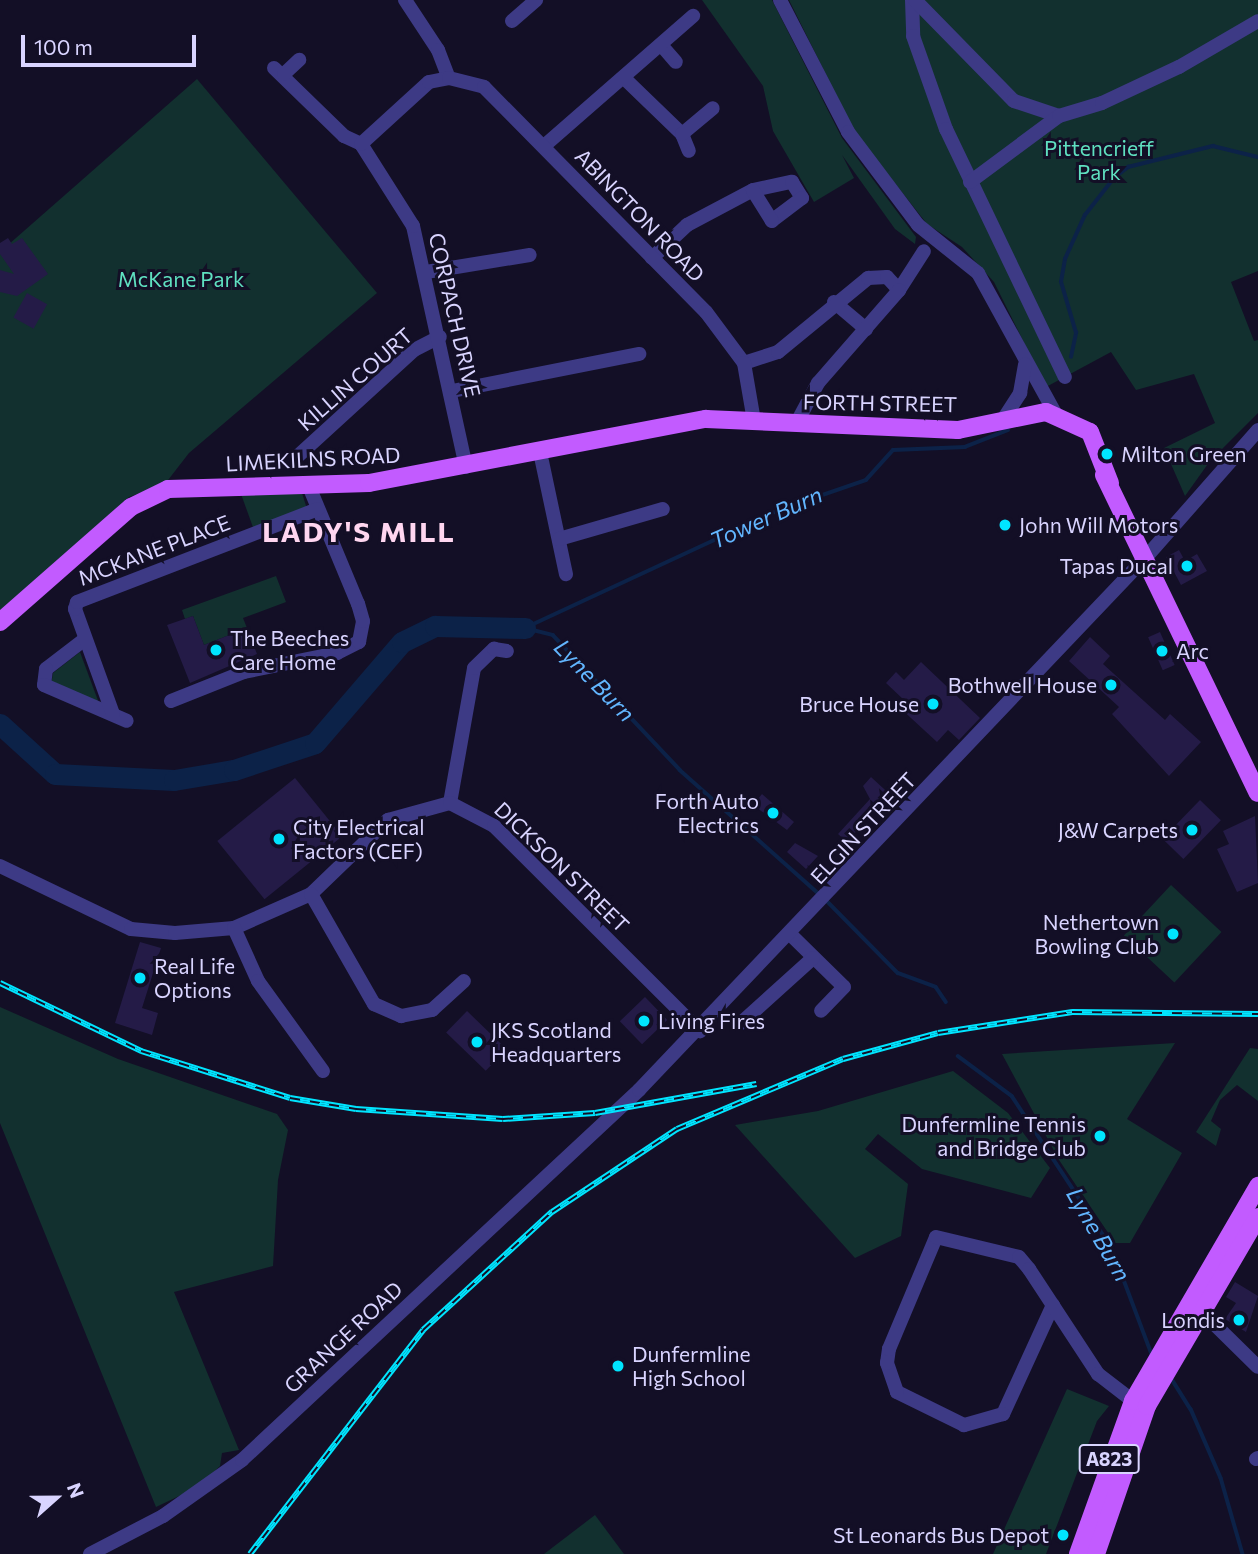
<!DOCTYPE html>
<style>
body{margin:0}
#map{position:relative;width:1258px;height:1554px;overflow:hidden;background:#130f26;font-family:Commissioner,sans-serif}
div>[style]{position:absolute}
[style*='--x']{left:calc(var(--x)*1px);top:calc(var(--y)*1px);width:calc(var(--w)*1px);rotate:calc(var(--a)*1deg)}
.green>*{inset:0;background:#12302f;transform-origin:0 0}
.stream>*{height:3.5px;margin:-1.75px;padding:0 1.75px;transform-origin:1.75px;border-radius:1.75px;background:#0c2248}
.river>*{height:21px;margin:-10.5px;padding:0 10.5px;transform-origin:10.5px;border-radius:10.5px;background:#0c2248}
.building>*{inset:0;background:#241b47;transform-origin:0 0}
.minor>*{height:14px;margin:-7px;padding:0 7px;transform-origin:7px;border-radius:7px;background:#3d3a85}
.major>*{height:18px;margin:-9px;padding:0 9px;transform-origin:9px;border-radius:9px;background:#c25bff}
.rail>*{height:6px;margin-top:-3px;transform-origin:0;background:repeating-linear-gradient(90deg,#130f26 0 10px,#00e5ff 0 20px);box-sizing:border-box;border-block:2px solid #00e5ff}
.dots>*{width:19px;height:19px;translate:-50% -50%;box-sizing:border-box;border:4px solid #130f26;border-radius:50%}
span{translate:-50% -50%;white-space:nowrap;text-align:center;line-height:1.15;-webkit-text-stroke:6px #130f26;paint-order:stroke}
.shield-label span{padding:2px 5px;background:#130f26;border:2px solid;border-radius:5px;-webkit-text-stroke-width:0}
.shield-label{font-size:19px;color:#d9d4ff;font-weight:700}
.park-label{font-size:21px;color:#5fe0c0}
.street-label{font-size:21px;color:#d9d4ff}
.poi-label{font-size:21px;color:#d9d4ff}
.left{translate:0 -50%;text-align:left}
.right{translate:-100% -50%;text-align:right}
.water-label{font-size:23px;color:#62b6ff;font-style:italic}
.district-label{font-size:28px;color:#ffd6f0;font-weight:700;letter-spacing:2px}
.north{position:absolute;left:21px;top:1463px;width:70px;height:70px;-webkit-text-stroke:5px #130f26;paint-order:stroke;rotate:69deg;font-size:19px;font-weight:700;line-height:28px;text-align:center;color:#d9d4ff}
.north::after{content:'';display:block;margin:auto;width:24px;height:32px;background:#d9d4ff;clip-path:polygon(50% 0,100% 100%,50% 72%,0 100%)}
.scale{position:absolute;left:21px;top:35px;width:175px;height:32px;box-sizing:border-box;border:4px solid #d9d4ff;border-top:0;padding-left:9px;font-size:21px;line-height:24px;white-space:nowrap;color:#d9d4ff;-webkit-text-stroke:5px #130f26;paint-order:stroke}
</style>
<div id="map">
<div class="green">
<div style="clip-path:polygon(702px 0,772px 0,842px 138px,916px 237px,915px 244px,895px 229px,842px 155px,854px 178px,814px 202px,773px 131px,763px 86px)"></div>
<div style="clip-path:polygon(789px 0,1258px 0,1258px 271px,1231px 282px,1254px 341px,1258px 340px,1258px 413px,1210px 461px,1185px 496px,1164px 448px,1215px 423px,1194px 374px,1136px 390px,1111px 352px,1046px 387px,994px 282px,962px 247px,927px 224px,854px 131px)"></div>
<div style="clip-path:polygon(197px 79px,377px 293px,189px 453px,165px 484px,129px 497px,0 611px,0 252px)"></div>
<div style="clip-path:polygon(302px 493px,307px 509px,254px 530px,241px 494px)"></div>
<div style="clip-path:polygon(276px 576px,286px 602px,243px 618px,247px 628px,204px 645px,193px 616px,185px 619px,182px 610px)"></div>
<div style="clip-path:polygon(80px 652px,100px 706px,51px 685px,53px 673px)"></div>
<div style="left:1171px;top:885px;width:69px;height:69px;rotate:43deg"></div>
<div style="clip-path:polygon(0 1007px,118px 1059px,277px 1114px,288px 1130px,278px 1180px,273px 1266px,174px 1292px,239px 1450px,222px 1453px,220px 1466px,198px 1487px,156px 1507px,0 1123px)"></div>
<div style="clip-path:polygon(1175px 1043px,1127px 1119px,1182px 1153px,1130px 1243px,1115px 1243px,1059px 1160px,1002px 1054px)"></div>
<div style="clip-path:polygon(1250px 1048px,1258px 1049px,1258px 1101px,1237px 1085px,1220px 1100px,1211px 1121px,1221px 1129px,1216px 1146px,1196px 1132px)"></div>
<div style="clip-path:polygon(953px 1071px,1008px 1113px,1050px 1168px,1031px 1198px,922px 1169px,878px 1134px,865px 1149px,908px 1184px,901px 1236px,855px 1258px,735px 1125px,818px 1111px)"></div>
<div style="clip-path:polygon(1067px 1389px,1109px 1406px,1097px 1421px,1046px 1554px,993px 1554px)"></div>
<div style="clip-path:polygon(595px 1515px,624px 1554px,544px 1554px)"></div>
</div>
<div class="stream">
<div style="--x:1071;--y:357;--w:25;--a:-78"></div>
<div style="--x:1076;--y:333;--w:53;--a:-106.4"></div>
<div style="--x:1061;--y:282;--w:23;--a:-80"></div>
<div style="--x:1065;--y:259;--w:48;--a:-65.6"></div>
<div style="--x:1085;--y:215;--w:47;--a:-51.9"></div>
<div style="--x:1114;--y:178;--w:18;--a:-38"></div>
<div style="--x:1128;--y:167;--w:88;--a:-13.9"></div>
<div style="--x:1213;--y:146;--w:46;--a:13.7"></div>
<div style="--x:527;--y:627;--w:278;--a:-24.9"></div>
<div style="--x:779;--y:510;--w:92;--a:-19"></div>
<div style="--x:866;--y:480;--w:40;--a:-48"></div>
<div style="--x:893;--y:450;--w:72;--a:-2.4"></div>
<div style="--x:965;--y:447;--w:46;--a:-21.6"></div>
<div style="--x:525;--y:628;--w:29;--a:14"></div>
<div style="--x:553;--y:635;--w:185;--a:46.7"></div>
<div style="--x:680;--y:770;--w:186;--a:41.7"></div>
<div style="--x:825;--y:899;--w:104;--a:45.4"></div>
<div style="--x:898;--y:973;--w:40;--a:20.2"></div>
<div style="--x:936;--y:987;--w:18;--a:56"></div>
<div style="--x:958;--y:1056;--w:67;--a:36.5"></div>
<div style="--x:1012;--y:1096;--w:182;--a:56.7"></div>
<div style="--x:1112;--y:1248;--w:116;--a:69.4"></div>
<div style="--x:1170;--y:1376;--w:39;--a:58"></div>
<div style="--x:1191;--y:1409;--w:75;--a:66.5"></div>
<div style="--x:1221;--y:1478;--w:79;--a:73.9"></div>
</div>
<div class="river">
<div style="--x:0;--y:724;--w:74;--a:42.3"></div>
<div style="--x:55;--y:774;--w:119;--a:2.9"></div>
<div style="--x:174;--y:780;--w:61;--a:-9.5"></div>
<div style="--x:234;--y:770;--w:85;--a:-18.4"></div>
<div style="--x:315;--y:743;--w:133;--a:-49.3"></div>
<div style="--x:402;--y:642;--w:37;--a:-26"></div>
<div style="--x:435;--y:626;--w:90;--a:1.3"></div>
</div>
<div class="building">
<div style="clip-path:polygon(8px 238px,12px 244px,22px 238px,48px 274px,17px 296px,0 292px,0 270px,14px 274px,0 254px,0 243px)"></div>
<div style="left:27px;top:293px;width:23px;height:28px;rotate:29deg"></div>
<div style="clip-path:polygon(1179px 550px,1185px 561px,1197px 554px,1207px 571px,1181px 585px,1166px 557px)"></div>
<div style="clip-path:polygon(193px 616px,204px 645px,247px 628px,257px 654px,190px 683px,167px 625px)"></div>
<div style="left:1160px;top:632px;width:36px;height:13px;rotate:66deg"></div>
<div style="clip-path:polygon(1090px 637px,1110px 656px,1103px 664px,1165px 720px,1170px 714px,1201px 742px,1169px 776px,1112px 714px,1119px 707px,1069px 661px)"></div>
<div style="clip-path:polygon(921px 662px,980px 718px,959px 740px,948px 730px,937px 742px,899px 707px,905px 701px,886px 683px,896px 672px,904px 680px)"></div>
<div style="clip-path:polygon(871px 777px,896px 800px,888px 809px,881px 803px,847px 842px,838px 834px,870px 799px,863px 786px)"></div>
<div style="left:295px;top:778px;width:75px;height:100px;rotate:51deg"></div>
<div style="clip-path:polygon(762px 794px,794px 822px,787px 830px,753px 805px)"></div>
<div style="left:1200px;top:800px;width:29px;height:54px;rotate:44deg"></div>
<div style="clip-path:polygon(1255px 816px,1258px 883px,1237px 892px,1217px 849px,1229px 844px,1223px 831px)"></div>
<div style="clip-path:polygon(795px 843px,818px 856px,806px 869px,787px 852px)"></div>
<div style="clip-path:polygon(140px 942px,161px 948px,142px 1008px,158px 1013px,152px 1035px,115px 1023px)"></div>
<div style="left:645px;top:997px;width:32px;height:35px;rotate:46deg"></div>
<div style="left:467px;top:1011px;width:55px;height:30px;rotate:44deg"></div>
<div style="clip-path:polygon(1235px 1282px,1258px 1296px,1246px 1332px,1225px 1319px,1236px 1303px,1226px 1297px)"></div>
</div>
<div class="minor">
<div style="--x:405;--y:0;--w:60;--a:56.6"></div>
<div style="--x:438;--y:50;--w:30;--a:69"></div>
<div style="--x:780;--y:0;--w:148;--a:62.7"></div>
<div style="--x:848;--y:132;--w:116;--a:53"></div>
<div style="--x:918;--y:225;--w:77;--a:38.7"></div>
<div style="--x:978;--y:273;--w:162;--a:61.2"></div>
<div style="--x:912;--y:0;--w:36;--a:88"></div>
<div style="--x:913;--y:36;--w:99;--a:70.5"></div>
<div style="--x:946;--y:129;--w:275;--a:64.4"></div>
<div style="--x:915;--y:0;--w:141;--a:45.6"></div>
<div style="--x:1014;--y:101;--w:47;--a:18.4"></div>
<div style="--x:512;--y:21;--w:32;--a:-41"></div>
<div style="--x:662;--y:46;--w:21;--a:49"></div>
<div style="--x:274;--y:68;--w:98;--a:44.2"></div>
<div style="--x:344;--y:136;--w:19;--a:25"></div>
<div style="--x:284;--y:74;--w:21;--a:-43"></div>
<div style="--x:624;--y:78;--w:81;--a:44"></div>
<div style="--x:682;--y:134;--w:18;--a:68"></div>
<div style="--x:682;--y:134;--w:40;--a:-40"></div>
<div style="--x:544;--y:146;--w:198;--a:-41.1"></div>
<div style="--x:970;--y:182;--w:111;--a:-36.6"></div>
<div style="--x:1059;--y:116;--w:45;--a:-16.8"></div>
<div style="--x:1102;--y:103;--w:85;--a:-25.1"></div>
<div style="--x:1179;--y:67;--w:91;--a:-30.2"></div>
<div style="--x:652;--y:258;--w:48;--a:-43.3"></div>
<div style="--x:687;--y:225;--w:75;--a:-27.9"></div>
<div style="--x:753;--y:190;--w:40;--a:-12"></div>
<div style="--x:792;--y:182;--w:19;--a:58"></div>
<div style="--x:802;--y:198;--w:38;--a:143"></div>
<div style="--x:772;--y:221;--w:36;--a:-122"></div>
<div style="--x:426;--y:272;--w:105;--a:-9.3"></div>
<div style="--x:834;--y:302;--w:42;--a:40.2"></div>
<div style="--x:744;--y:363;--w:36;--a:-18"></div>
<div style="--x:778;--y:352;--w:117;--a:-39.4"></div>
<div style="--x:868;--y:278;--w:19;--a:-3"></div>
<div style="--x:887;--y:277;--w:18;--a:47"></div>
<div style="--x:899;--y:290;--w:46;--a:-57.3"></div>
<div style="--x:452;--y:391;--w:191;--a:-11.2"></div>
<div style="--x:1004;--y:418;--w:30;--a:-57"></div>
<div style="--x:1020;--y:393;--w:29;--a:-80"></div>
<div style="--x:796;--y:424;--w:47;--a:-61.8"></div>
<div style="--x:818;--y:383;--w:123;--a:-48.9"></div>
<div style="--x:540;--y:452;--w:125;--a:78"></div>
<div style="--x:299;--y:455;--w:156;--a:-42.4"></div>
<div style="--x:414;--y:350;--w:29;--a:-27"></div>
<div style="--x:466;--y:467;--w:247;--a:-102.4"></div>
<div style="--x:413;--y:226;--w:97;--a:-122.4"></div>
<div style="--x:361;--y:144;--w:92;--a:-42.4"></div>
<div style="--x:429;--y:82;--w:20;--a:-11"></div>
<div style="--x:449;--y:78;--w:36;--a:14"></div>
<div style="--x:484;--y:87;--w:316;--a:45.4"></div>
<div style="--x:706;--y:312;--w:64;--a:53.3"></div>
<div style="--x:744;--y:363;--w:59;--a:80.2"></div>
<div style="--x:559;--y:539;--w:108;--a:-16.1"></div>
<div style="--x:85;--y:639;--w:49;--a:142.4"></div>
<div style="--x:46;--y:669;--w:16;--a:97"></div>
<div style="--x:44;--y:685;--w:90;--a:23.4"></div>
<div style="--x:171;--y:701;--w:79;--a:-21.7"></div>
<div style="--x:244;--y:672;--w:95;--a:-11.5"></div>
<div style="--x:337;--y:653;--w:25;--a:-27"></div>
<div style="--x:359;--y:642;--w:21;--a:-79"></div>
<div style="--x:363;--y:621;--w:18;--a:-106"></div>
<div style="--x:358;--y:604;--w:128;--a:-112.6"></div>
<div style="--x:113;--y:714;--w:112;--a:-109.9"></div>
<div style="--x:75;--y:609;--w:7;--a:-74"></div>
<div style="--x:77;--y:602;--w:258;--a:-21.1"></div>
<div style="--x:450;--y:803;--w:137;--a:-79.9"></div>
<div style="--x:474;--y:668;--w:28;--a:-44"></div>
<div style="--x:494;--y:649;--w:13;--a:9"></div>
<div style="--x:0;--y:866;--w:145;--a:25.7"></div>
<div style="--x:131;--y:929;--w:44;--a:5.2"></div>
<div style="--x:175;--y:933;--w:59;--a:-4.8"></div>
<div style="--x:234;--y:928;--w:84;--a:-23.8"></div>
<div style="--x:311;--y:894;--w:107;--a:-43.9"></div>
<div style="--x:388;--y:820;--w:64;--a:-15.3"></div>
<div style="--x:450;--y:803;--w:50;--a:27.6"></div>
<div style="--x:494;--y:826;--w:291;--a:44.9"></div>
<div style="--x:311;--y:894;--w:127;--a:60.2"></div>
<div style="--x:374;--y:1004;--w:30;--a:24"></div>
<div style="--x:401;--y:1016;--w:32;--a:-11"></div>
<div style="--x:432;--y:1010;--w:43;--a:-42.2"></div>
<div style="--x:234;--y:928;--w:58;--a:65.6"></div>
<div style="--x:258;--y:981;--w:111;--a:54.2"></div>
<div style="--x:791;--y:935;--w:74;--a:44.5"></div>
<div style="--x:844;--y:987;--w:33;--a:134"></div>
<div style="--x:741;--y:1023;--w:97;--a:-42.1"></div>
<div style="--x:1053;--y:1305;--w:120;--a:114.6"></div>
<div style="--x:1003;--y:1414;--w:41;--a:164.2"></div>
<div style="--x:964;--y:1425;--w:75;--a:-153.8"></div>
<div style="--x:897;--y:1392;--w:31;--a:-109"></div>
<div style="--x:887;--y:1363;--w:14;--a:-82"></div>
<div style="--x:889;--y:1349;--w:121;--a:-67.2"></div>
<div style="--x:936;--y:1237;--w:85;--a:13.5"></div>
<div style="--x:1019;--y:1257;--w:16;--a:50"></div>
<div style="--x:1029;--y:1269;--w:126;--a:56.7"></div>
<div style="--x:1098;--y:1374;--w:44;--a:37.6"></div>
<div style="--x:1202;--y:1312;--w:78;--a:44.5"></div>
<div style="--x:1256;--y:1459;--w:2;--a:-27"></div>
<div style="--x:90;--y:1554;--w:82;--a:-27.5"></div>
<div style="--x:163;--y:1516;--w:97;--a:-35.3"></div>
<div style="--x:242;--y:1460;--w:543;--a:-42.98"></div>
<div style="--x:639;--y:1090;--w:737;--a:-46.43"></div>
<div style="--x:1147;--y:556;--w:168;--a:-48.6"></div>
</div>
<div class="major">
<div style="--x:1104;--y:475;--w:353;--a:64.2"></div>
<div style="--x:0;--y:622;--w:174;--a:-41.3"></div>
<div style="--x:131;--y:507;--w:41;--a:-25.9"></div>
<div style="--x:168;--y:489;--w:201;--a:-1.7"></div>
<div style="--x:369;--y:483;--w:343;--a:-10.8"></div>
<div style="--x:706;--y:419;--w:252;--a:2.5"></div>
<div style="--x:958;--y:430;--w:90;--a:-11.6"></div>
<div style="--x:1046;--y:412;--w:48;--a:24.4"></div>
<div style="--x:1090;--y:432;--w:55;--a:68.6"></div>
<div style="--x:1078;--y:1554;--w:163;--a:-70.2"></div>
<div style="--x:1133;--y:1401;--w:249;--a:-59.8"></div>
<div style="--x:1096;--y:1554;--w:157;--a:-71"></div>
<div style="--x:1147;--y:1406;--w:219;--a:-59.6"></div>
</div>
<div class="rail">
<div style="--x:0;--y:983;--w:157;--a:25.7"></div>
<div style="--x:141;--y:1051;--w:156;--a:17.5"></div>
<div style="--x:290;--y:1098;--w:67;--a:9.5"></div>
<div style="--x:356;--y:1109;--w:147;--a:3.9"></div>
<div style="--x:503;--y:1119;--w:92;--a:-3.7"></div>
<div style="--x:595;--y:1113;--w:164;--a:-10.2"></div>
<div style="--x:250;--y:1554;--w:283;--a:-52.3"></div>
<div style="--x:423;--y:1330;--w:175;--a:-42.5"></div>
<div style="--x:552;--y:1212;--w:150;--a:-33.6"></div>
<div style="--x:677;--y:1129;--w:180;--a:-22.9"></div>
<div style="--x:843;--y:1059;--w:98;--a:-15.3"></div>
<div style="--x:938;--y:1033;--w:136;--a:-8.9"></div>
<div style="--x:1072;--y:1012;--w:186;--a:0.6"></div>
</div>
<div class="dots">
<div style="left:1107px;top:454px;background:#00e5ff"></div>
<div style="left:1005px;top:525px;background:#00e5ff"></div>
<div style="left:1187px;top:566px;background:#00e5ff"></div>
<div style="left:216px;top:650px;background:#00e5ff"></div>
<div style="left:1162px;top:651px;background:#00e5ff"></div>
<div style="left:1111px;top:685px;background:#00e5ff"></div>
<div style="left:933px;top:704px;background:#00e5ff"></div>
<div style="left:773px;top:813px;background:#00e5ff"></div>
<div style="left:1192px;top:830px;background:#00e5ff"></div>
<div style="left:279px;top:839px;background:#00e5ff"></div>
<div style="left:1173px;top:934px;background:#00e5ff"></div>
<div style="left:140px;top:978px;background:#00e5ff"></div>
<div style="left:644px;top:1021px;background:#00e5ff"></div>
<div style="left:477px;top:1042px;background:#00e5ff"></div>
<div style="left:1100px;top:1136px;background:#00e5ff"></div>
<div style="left:1239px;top:1320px;background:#00e5ff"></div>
<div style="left:618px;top:1366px;background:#00e5ff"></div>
<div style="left:1063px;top:1535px;background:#00e5ff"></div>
</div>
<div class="shield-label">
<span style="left:1109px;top:1459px">A823</span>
</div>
<div class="park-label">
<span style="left:1099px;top:160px">Pittencrieff<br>Park</span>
<span style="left:181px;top:279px">McKane Park</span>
</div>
<div class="street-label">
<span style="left:640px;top:215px;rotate:46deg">ABINGTON ROAD</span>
<span style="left:455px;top:315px;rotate:77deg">CORPACH DRIVE</span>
<span style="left:355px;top:379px;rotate:-41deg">KILLIN COURT</span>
<span style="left:880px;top:403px;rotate:1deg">FORTH STREET</span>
<span style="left:313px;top:459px;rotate:-3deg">LIMEKILNS ROAD</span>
<span style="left:154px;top:550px;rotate:-21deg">MCKANE PLACE</span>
<span style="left:863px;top:828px;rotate:-47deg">ELGIN STREET</span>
<span style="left:562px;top:867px;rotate:44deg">DICKSON STREET</span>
<span style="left:343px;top:1337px;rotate:-43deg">GRANGE ROAD</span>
</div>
<div class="poi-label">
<span class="left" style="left:1121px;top:454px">Milton Green</span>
<span class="left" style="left:1019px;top:525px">John Will Motors</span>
<span class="right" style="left:1173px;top:566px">Tapas Ducal</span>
<span class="left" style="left:230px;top:650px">The Beeches<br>Care Home</span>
<span class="left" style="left:1176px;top:651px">Arc</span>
<span class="right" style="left:1097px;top:685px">Bothwell House</span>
<span class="right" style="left:919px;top:704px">Bruce House</span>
<span class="right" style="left:759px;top:813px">Forth Auto<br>Electrics</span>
<span class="left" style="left:293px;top:839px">City Electrical<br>Factors (CEF)</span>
<span class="right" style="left:1178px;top:830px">J&amp;W Carpets</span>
<span class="right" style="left:1159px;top:934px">Nethertown<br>Bowling Club</span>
<span class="left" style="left:154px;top:978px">Real Life<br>Options</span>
<span class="left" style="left:658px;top:1021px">Living Fires</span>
<span class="left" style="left:491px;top:1042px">JKS Scotland<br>Headquarters</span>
<span class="right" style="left:1086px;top:1136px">Dunfermline Tennis<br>and Bridge Club</span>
<span class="right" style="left:1225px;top:1320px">Londis</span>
<span class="left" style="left:632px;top:1366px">Dunfermline<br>High School</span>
<span class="right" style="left:1049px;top:1535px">St Leonards Bus Depot</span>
</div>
<div class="water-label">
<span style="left:766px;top:517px;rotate:-24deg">Tower Burn</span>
<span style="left:595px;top:680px;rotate:46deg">Lyne Burn</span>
<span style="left:1099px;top:1234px;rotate:60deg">Lyne Burn</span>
</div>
<div class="district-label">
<span style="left:359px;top:531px">LADY'S MILL</span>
</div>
<div class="north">N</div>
<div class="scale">100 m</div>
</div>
